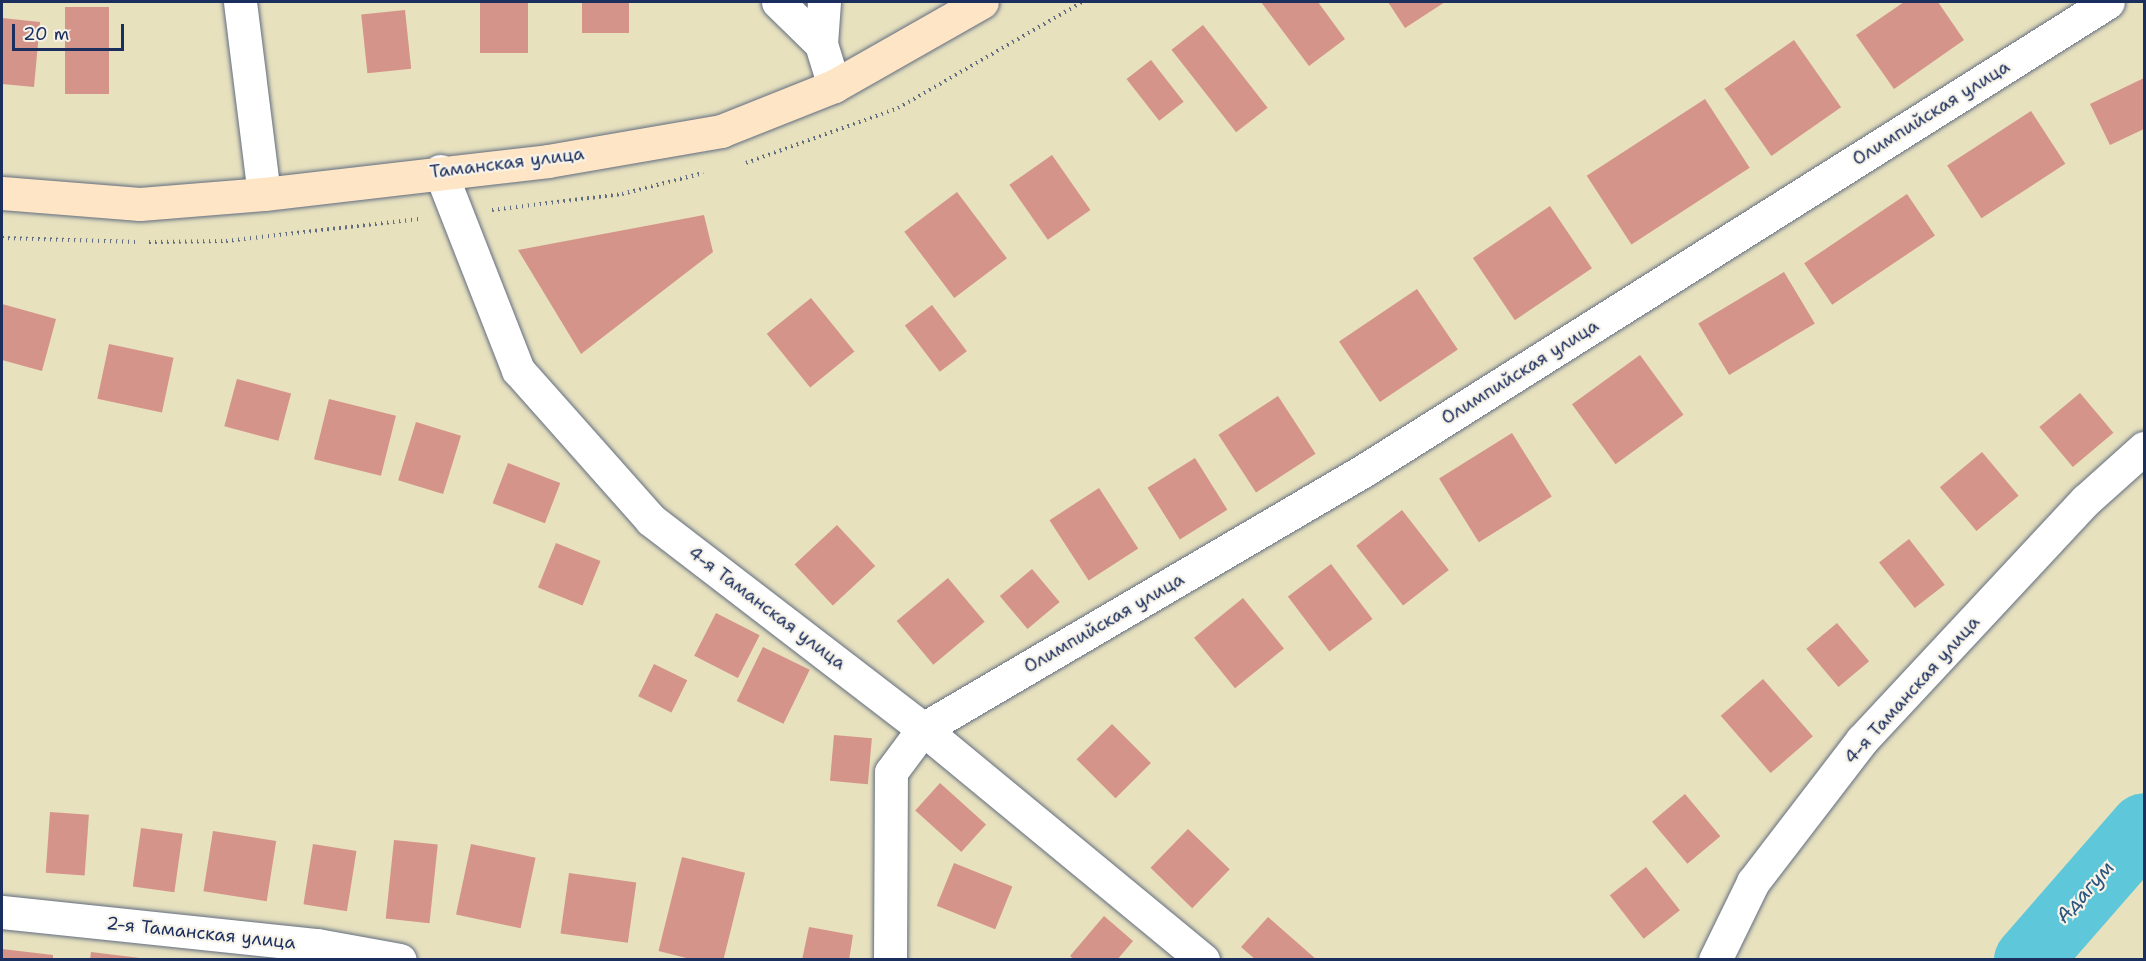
<!DOCTYPE html>
<meta charset="utf-8">
<style>
body{margin:0}
#map{position:relative;width:2146px;height:961px;overflow:hidden;background:#e7e1be;font-family:"Shantell Sans",sans-serif}
div>[style]{position:absolute}
[style*='--x']{left:calc(var(--x)*1px);top:calc(var(--y)*1px);width:calc(var(--w)*1px);rotate:calc(var(--a)*1deg)}
.river>*{height:68px;margin:-34px;padding:0 34px;transform-origin:34px;border-radius:34px;background:#5ec7d9}
.building>*{inset:0;background:#d59489;transform-origin:0 0}
.path>*{height:4px;margin-top:-2px;transform-origin:0;background:repeating-linear-gradient(90deg,#626d80 0 1.5px,transparent 0 6px)}
.roads{filter:drop-shadow(0 0 2px #626d80) drop-shadow(0 0 2px #626d80)}
.minor>*{height:33px;margin:-16.5px;padding:0 16.5px;transform-origin:16.5px;border-radius:16.5px;background:#fff}
.secondary>*{height:33px;margin:-16.5px;padding:0 16.5px;transform-origin:16.5px;border-radius:16.5px;background:#fee5c5}
span{translate:-50% -50%;white-space:nowrap;text-align:center;line-height:1.15;-webkit-text-stroke:4.5px #f7f3e8;paint-order:stroke}
.street-label{font-size:18px;color:#1b2f5e}
.water-label{font-size:20px;color:#2c557d;font-style:italic}
.frame{position:absolute;inset:0;border:3px solid #1b2f5e;pointer-events:none}
.scale{position:absolute;left:12px;top:24px;width:112px;height:27px;box-sizing:border-box;border:3px solid #1b2f5e;border-top:0;padding-left:8px;font-size:18px;line-height:21px;white-space:nowrap;color:#1b2f5e;-webkit-text-stroke:4px #f7f3e8;paint-order:stroke}
</style>
<div id="map">
<div class="river">
<div style="--x:2028;--y:960;--w:176;--a:-48.9"></div>
</div>
<div class="building">
<div style="left:480px;top:2px;width:48px;height:51px"></div>
<div style="left:582px;top:2px;width:47px;height:31px"></div>
<div style="clip-path:polygon(1261px 2px,1318px 2px,1345px 39px,1309px 66px)"></div>
<div style="clip-path:polygon(1388px 2px,1445px 2px,1405px 28px)"></div>
<div style="clip-path:polygon(1904px 2px,1938px 2px,1964px 40px,1894px 89px,1856px 35px)"></div>
<div style="left:65px;top:7px;width:44px;height:87px"></div>
<div style="left:405px;top:10px;width:59px;height:44px;rotate:84deg"></div>
<div style="clip-path:polygon(2px 18px,40px 22px,34px 87px,2px 84px)"></div>
<div style="left:1203px;top:25px;width:105px;height:40px;rotate:52deg"></div>
<div style="left:1794px;top:40px;width:82px;height:85px;rotate:55deg"></div>
<div style="left:1151px;top:60px;width:53px;height:31px;rotate:52deg"></div>
<div style="clip-path:polygon(2144px 78px,2144px 129px,2110px 145px,2090px 104px)"></div>
<div style="left:1705px;top:99px;width:82px;height:141px;rotate:57deg"></div>
<div style="left:2031px;top:111px;width:63px;height:100px;rotate:57deg"></div>
<div style="left:1052px;top:155px;width:67px;height:52px;rotate:55deg"></div>
<div style="left:957px;top:192px;width:83px;height:66px;rotate:53deg"></div>
<div style="left:1907px;top:194px;width:50px;height:124px;rotate:56deg"></div>
<div style="left:1550px;top:206px;width:75px;height:93px;rotate:56deg"></div>
<div style="clip-path:polygon(704px 215px,713px 252px,581px 354px,518px 250px)"></div>
<div style="left:1784px;top:272px;width:60px;height:100px;rotate:59deg"></div>
<div style="left:1417px;top:289px;width:73px;height:94px;rotate:56deg"></div>
<div style="left:811px;top:298px;width:69px;height:57px;rotate:51deg"></div>
<div style="clip-path:polygon(2px 304px,56px 319px,42px 371px,2px 360px)"></div>
<div style="left:932px;top:305px;width:58px;height:34px;rotate:53deg"></div>
<div style="left:109px;top:344px;width:66px;height:56px;rotate:12deg"></div>
<div style="left:1640px;top:355px;width:74px;height:84px;rotate:54deg"></div>
<div style="left:237px;top:379px;width:56px;height:49px;rotate:15deg"></div>
<div style="left:2080px;top:393px;width:52px;height:53px;rotate:50deg"></div>
<div style="left:1278px;top:396px;width:69px;height:71px;rotate:57deg"></div>
<div style="left:329px;top:399px;width:69px;height:62px;rotate:14deg"></div>
<div style="left:416px;top:422px;width:47px;height:61px;rotate:17deg"></div>
<div style="left:1512px;top:433px;width:75px;height:86px;rotate:58deg"></div>
<div style="left:1982px;top:452px;width:57px;height:55px;rotate:50deg"></div>
<div style="left:1195px;top:458px;width:61px;height:56px;rotate:58deg"></div>
<div style="left:508px;top:463px;width:56px;height:43px;rotate:21deg"></div>
<div style="left:1099px;top:488px;width:72px;height:59px;rotate:57deg"></div>
<div style="left:1402px;top:510px;width:76px;height:58px;rotate:52deg"></div>
<div style="left:837px;top:525px;width:56px;height:58px;rotate:47deg"></div>
<div style="left:1909px;top:539px;width:58px;height:38px;rotate:52deg"></div>
<div style="left:556px;top:543px;width:48px;height:48px;rotate:22deg"></div>
<div style="left:1331px;top:564px;width:69px;height:54px;rotate:53deg"></div>
<div style="left:1032px;top:569px;width:43px;height:42px;rotate:50deg"></div>
<div style="left:948px;top:578px;width:57px;height:67px;rotate:50deg"></div>
<div style="left:1243px;top:598px;width:65px;height:63px;rotate:51deg"></div>
<div style="left:716px;top:613px;width:49px;height:48px;rotate:27deg"></div>
<div style="left:1837px;top:623px;width:50px;height:40px;rotate:50deg"></div>
<div style="left:763px;top:647px;width:52px;height:60px;rotate:26deg"></div>
<div style="left:654px;top:664px;width:37px;height:36px;rotate:26deg"></div>
<div style="left:1763px;top:679px;width:76px;height:56px;rotate:49deg"></div>
<div style="left:1112px;top:724px;width:55px;height:50px;rotate:45deg"></div>
<div style="left:834px;top:735px;width:38px;height:46px;rotate:5deg"></div>
<div style="left:940px;top:783px;width:62px;height:37px;rotate:42deg"></div>
<div style="left:1685px;top:794px;width:55px;height:43px;rotate:50deg"></div>
<div style="left:50px;top:812px;width:39px;height:61px;rotate:4deg"></div>
<div style="left:141px;top:828px;width:42px;height:59px;rotate:8deg"></div>
<div style="left:1188px;top:829px;width:58px;height:54px;rotate:44deg"></div>
<div style="left:213px;top:831px;width:64px;height:61px;rotate:9deg"></div>
<div style="left:394px;top:840px;width:44px;height:79px;rotate:6deg"></div>
<div style="left:313px;top:844px;width:44px;height:61px;rotate:9deg"></div>
<div style="left:471px;top:844px;width:66px;height:72px;rotate:12deg"></div>
<div style="left:682px;top:857px;width:65px;height:97px;rotate:14deg"></div>
<div style="left:954px;top:863px;width:63px;height:46px;rotate:22deg"></div>
<div style="left:1646px;top:867px;width:55px;height:46px;rotate:52deg"></div>
<div style="left:569px;top:873px;width:68px;height:61px;rotate:8deg"></div>
<div style="clip-path:polygon(1104px 916px,1133px 941px,1117px 960px,1075px 960px,1070px 956px)"></div>
<div style="clip-path:polygon(1268px 917px,1317px 960px,1256px 960px,1241px 947px)"></div>
<div style="clip-path:polygon(809px 927px,853px 935px,849px 960px,802px 960px)"></div>
<div style="clip-path:polygon(2px 949px,53px 955px,53px 960px,2px 960px)"></div>
<div style="clip-path:polygon(91px 952px,140px 958px,140px 960px,90px 960px)"></div>
</div>
<div class="path">
<div style="--x:746;--y:163;--w:162;--a:-19.9"></div>
<div style="--x:898;--y:108;--w:212;--a:-29.9"></div>
<div style="--x:492;--y:210;--w:131;--a:-7"></div>
<div style="--x:622;--y:194;--w:84;--a:-14.5"></div>
<div style="--x:2;--y:238;--w:134;--a:1.7"></div>
<div style="--x:149;--y:242;--w:77;--a:-0.7"></div>
<div style="--x:226;--y:241;--w:194;--a:-6.5"></div>
</div>
<div class="roads">
<div class="minor">
<div style="--x:240;--y:2;--w:193;--a:82.9"></div>
<div style="--x:778;--y:2;--w:60;--a:44.3"></div>
<div style="--x:824;--y:2;--w:42;--a:94.1"></div>
<div style="--x:821;--y:44;--w:44;--a:72.8"></div>
<div style="--x:440;--y:171;--w:214;--a:68.6"></div>
<div style="--x:518;--y:370;--w:200;--a:48.4"></div>
<div style="--x:651;--y:520;--w:343;--a:37.5"></div>
<div style="--x:923;--y:729;--w:363;--a:39.5"></div>
<div style="--x:2;--y:912;--w:317;--a:6"></div>
<div style="--x:317;--y:945;--w:84;--a:10.2"></div>
<div style="--x:890;--y:960;--w:188;--a:-89.7"></div>
<div style="--x:891;--y:772;--w:54;--a:-53.3"></div>
<div style="--x:923;--y:729;--w:510;--a:-30.39"></div>
<div style="--x:1363;--y:471;--w:880;--a:-32.19"></div>
<div style="--x:1715;--y:960;--w:87;--a:-64"></div>
<div style="--x:1753;--y:882;--w:179;--a:-52.5"></div>
<div style="--x:1862;--y:740;--w:328;--a:-47"></div>
<div style="--x:2086;--y:500;--w:78;--a:-41.9"></div>
</div>
<div class="secondary">
<div style="--x:2;--y:193;--w:138;--a:4.6"></div>
<div style="--x:140;--y:204;--w:124;--a:-4.6"></div>
<div style="--x:264;--y:194;--w:286;--a:-6.6"></div>
<div style="--x:548;--y:161;--w:176;--a:-9.8"></div>
<div style="--x:721;--y:131;--w:122;--a:-21.7"></div>
<div style="--x:834;--y:86;--w:170;--a:-29.6"></div>
</div>
</div>
<div class="street-label">
<span style="left:1931px;top:113px;rotate:-32deg">Олимпийская улица</span>
<span style="left:507px;top:163px;rotate:-7deg">Таманская улица</span>
<span style="left:1520px;top:372px;rotate:-32deg">Олимпийская улица</span>
<span style="left:767px;top:608px;rotate:37deg">4-я Таманская улица</span>
<span style="left:1104px;top:623px;rotate:-30deg">Олимпийская улица</span>
<span style="left:1912px;top:690px;rotate:-48deg">4-я Таманская улица</span>
<span style="left:201px;top:933px;rotate:6deg">2-я Таманская улица</span>
</div>
<div class="water-label">
<span style="left:2085px;top:892px;rotate:-48deg">Адагум</span>
</div>
<div class="frame"></div>
<div class="scale">20 m</div>
</div>
